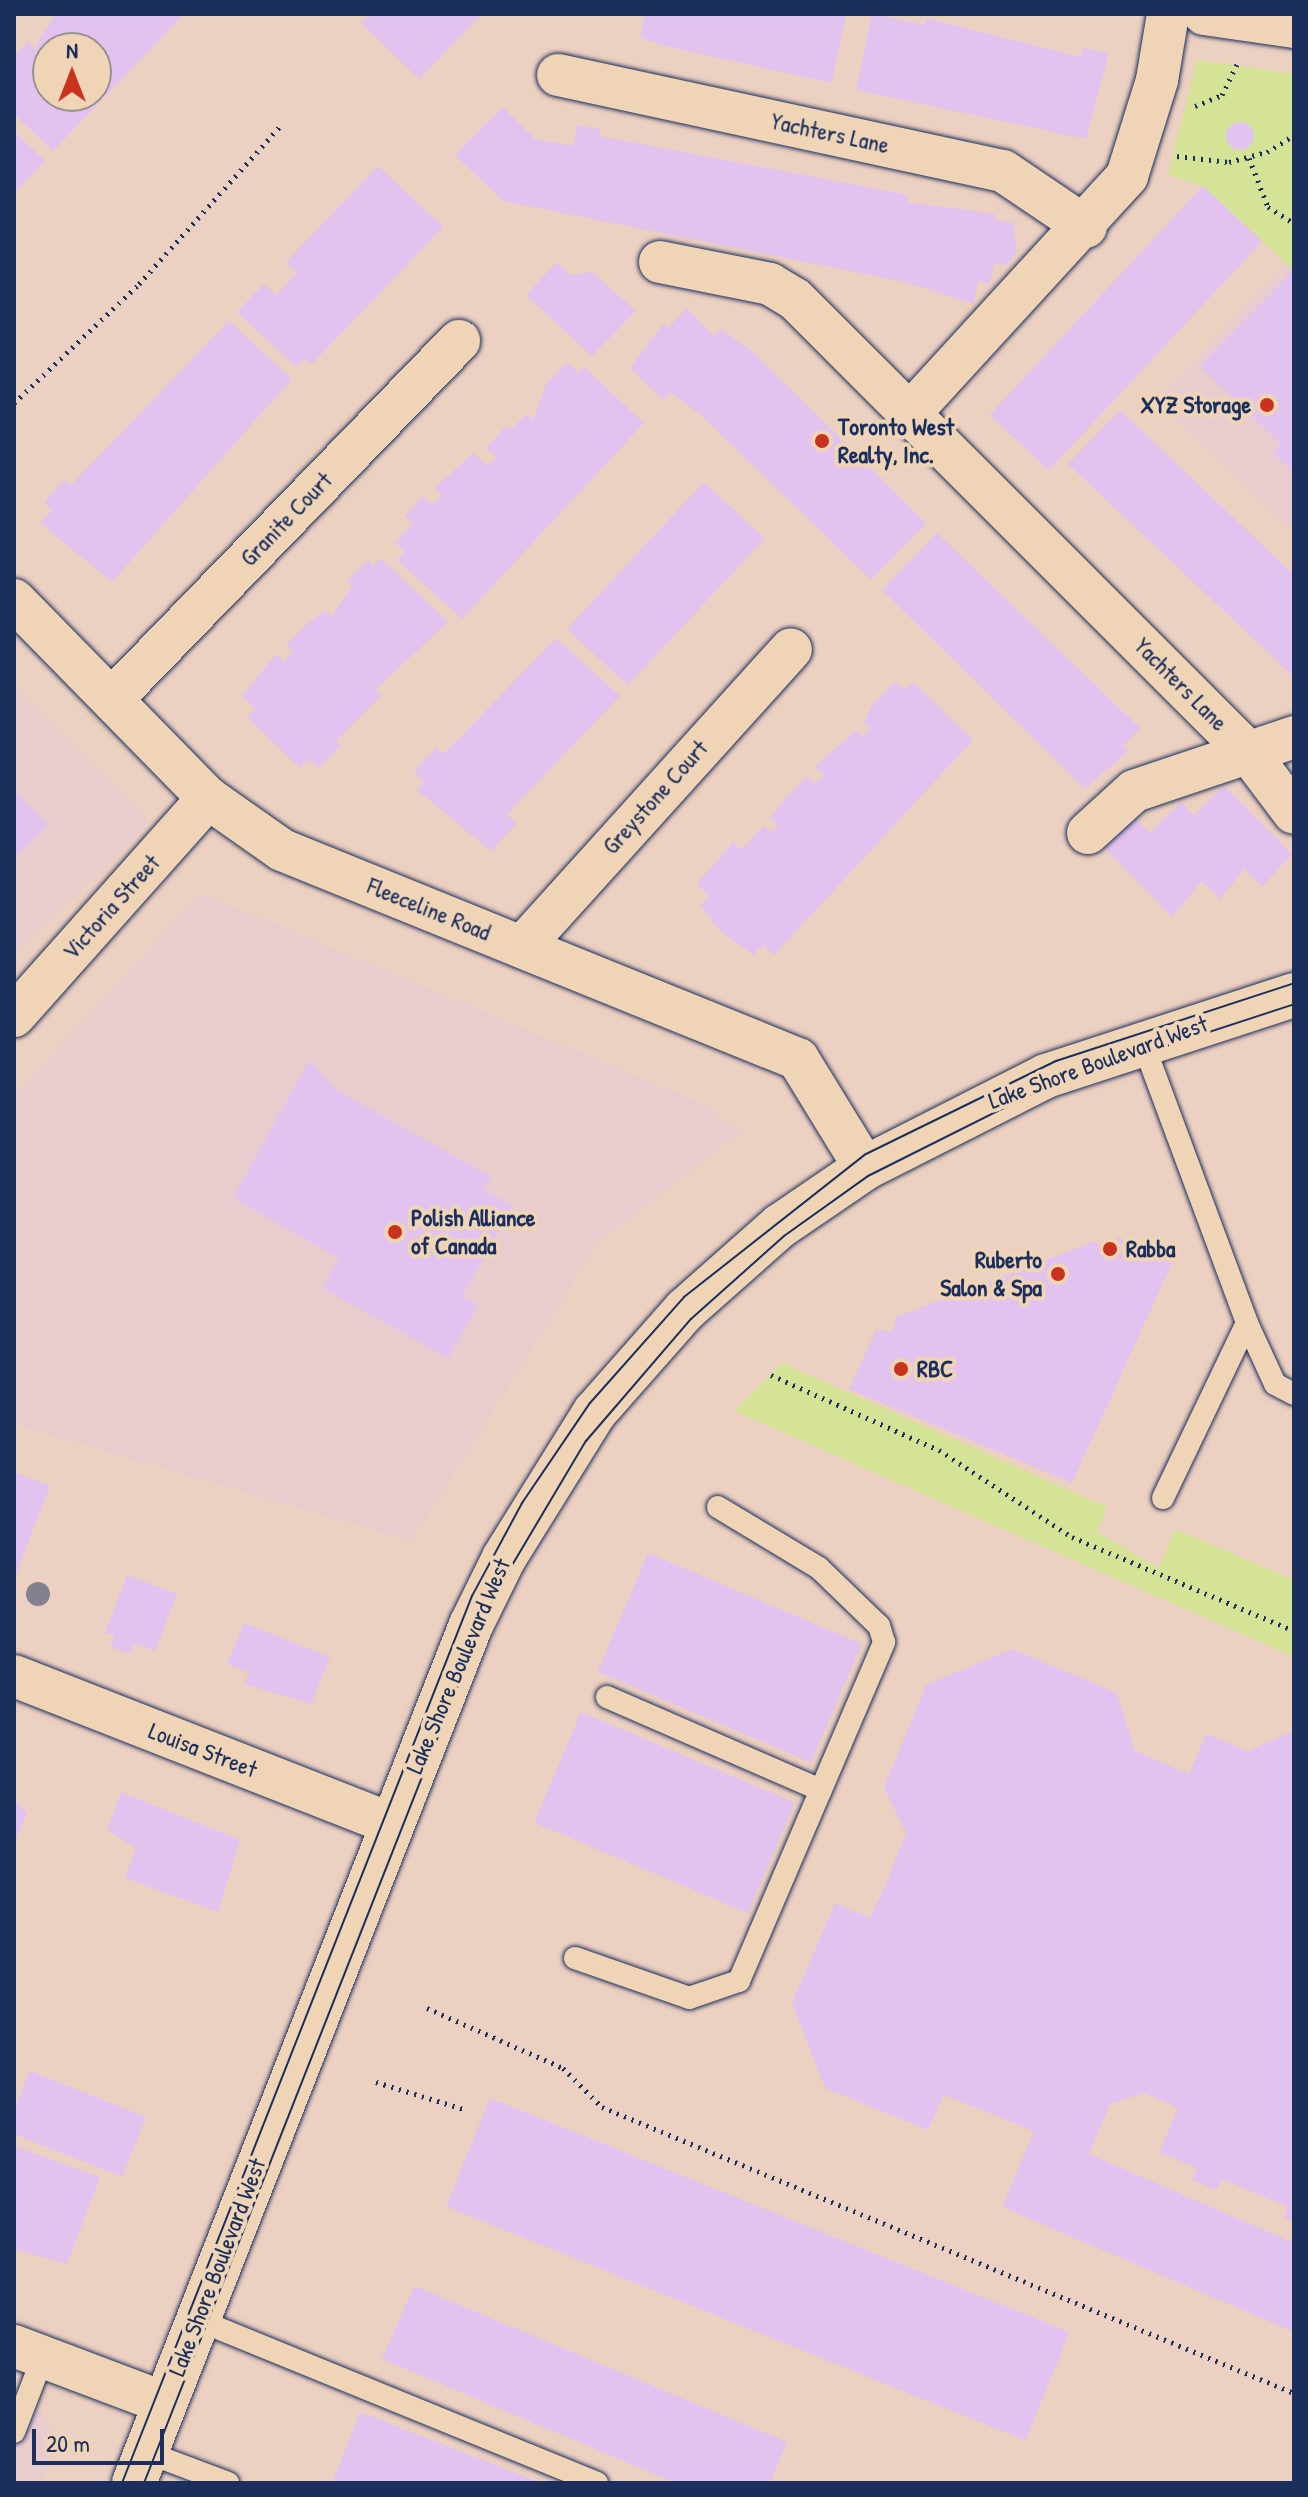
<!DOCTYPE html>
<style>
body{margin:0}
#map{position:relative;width:1308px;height:2497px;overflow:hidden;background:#ecd0c1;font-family:"Patrick Hand",sans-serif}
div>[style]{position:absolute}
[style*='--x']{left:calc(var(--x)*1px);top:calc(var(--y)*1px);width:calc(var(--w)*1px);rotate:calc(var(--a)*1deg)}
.built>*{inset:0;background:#e9ccce}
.green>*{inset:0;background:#d4e396}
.building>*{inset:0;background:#e2c2ee;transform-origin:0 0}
.round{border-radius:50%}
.path>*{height:5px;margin-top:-2.5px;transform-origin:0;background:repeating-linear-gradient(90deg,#1b2f5e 0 2px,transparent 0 8px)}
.roads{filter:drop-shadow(0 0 2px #1b2f5e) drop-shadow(0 0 2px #1b2f5e)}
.service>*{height:22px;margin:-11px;padding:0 11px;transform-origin:11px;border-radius:11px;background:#efd4b6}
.minor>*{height:42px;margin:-21px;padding:0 21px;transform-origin:21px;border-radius:21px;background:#efd4b6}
.primary>*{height:44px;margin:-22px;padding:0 22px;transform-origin:22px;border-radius:22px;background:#efd4b6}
.tram>*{height:2px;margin:-1px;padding:0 1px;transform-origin:1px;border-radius:1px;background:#1b2f5e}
.trees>*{width:24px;height:24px;margin:-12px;border-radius:50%;background:#84818e}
.dots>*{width:22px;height:22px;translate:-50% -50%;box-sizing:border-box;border:4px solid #efd4b6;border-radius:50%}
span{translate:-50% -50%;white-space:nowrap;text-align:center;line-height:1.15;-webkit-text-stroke:8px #efd4b6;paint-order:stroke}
.street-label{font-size:24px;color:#1b2f5e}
.poi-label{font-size:24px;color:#1b2f5e;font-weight:700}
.right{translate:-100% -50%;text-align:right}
.left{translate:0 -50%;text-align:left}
.frame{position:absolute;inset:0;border:16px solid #1b2f5e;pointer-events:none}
.north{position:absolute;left:32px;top:32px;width:80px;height:80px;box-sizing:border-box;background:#efd4b6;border:2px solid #9a9293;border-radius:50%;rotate:0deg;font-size:22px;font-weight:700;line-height:32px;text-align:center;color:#1b2f5e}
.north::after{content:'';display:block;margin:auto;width:28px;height:36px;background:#c8321e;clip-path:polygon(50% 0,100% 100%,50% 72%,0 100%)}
.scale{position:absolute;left:32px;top:2429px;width:132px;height:36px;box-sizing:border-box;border:4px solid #1b2f5e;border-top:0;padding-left:10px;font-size:24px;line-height:28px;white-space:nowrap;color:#1b2f5e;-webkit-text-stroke:6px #efd4b6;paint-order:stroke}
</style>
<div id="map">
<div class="built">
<div style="clip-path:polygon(1286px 263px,1294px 269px,1294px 532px,1156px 402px)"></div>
<div style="clip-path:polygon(14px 687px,150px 821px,14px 956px)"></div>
<div style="clip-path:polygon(201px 893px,693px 1100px,743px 1131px,599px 1241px,412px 1541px,14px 1424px,14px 1096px)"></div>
<div style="clip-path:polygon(14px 2401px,42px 2413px,57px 2441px,41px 2483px,14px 2483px)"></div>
</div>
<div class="green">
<div style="clip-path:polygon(1197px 60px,1294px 74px,1293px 270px,1203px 186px,1168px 175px)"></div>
<div style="clip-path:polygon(782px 1363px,1107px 1507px,1097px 1532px,1159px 1568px,1175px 1529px,1294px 1580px,1294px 1657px,734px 1411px)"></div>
</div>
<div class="building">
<div style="clip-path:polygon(evenodd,56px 14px,184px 14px,53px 151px,14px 114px,14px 57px,28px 42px,39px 53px,36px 45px,56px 14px,48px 48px,96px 48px,96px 96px,48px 96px,48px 48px)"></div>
<div style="clip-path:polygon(370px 14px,482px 14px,419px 79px,361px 23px)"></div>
<div style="clip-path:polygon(645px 14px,846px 14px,832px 83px,660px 45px,640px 37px)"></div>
<div style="clip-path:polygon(872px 14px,925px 25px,926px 18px,1081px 57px,1082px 48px,1109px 53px,1086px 139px,856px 90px)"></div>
<div style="clip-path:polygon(503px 107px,535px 139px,573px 146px,577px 125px,600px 129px,599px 136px,908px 195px,907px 202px,995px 214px,994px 219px,1014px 223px,1016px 254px,1006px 265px,994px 263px,990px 284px,978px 281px,973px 304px,905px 282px,503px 201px,455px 155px)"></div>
<div class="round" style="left:1226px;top:122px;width:28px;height:28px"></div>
<div style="clip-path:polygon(14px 131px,45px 161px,14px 193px)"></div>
<div style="clip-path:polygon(378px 166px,443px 227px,311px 365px,305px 359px,296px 367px,237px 312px,264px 284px,276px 295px,297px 273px,286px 262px)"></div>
<div style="left:1203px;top:186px;width:81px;height:313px;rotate:43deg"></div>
<div style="clip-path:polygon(557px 262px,570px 275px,592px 272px,636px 311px,592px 356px,526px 295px)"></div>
<div style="clip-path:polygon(1294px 269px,1294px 473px,1273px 453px,1281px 444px,1200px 366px)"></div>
<div style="clip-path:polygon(687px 308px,713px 336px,721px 329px,753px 352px,926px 523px,871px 580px,702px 416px,671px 392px,663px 400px,630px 368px,663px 324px,668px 328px)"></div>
<div style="clip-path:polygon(229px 321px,292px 379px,112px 582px,40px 523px,52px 510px,44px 502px,64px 480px,71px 485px)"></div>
<div style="clip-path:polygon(567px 362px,579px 373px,584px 367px,644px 423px,462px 619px,397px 560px,405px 552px,395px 542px,413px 523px,405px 516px,423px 496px,432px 505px,442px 495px,435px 488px,473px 453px,487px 466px,496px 457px,486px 448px,507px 425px,512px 429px,526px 414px,533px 420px,546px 384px)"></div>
<div style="clip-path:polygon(1120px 410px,1294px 575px,1294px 677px,1068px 464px)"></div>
<div style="left:704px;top:482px;width:83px;height:201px;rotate:43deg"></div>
<div style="clip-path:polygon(937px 533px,1140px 728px,1123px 746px,1128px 751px,1085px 789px,882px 590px)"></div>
<div style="clip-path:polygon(381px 558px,448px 622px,376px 689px,382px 695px,336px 741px,341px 746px,319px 768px,309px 759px,300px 768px,247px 717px,255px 709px,242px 696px,276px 654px,283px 662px,293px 652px,286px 645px,309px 622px,326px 611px,332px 617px,352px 586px,347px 581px,368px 560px,373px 566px)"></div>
<div style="clip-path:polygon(556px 638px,620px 696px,507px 814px,516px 824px,491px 851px,417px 790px,424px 782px,414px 771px,437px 747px,444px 754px)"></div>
<div style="clip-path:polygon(896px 681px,905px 690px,913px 682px,973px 740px,774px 955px,763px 945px,753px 955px,718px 929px,701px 905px,709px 896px,697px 884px,733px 842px,741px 850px,764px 826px,771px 832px,778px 826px,770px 818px,785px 799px,807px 776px,815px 784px,824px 775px,815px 767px,856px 730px,863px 737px,870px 729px,864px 723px,872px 705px)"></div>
<div style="clip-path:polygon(1224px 786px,1292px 854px,1262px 887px,1244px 869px,1220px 899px,1202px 881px,1172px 917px,1105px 848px,1135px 818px,1150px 833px,1181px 802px,1194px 815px)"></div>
<div style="clip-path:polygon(14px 790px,47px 826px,14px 858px)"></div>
<div style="clip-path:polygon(309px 1061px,333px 1088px,491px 1177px,484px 1190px,513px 1206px,462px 1296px,478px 1305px,448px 1358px,323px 1288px,339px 1258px,233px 1198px)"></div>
<div style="clip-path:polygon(1118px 1237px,1172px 1263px,1072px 1483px,849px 1389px,876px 1330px,893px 1331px,896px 1317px,1093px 1242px,1109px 1248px)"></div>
<div style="clip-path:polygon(14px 1472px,50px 1486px,14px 1579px)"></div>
<div style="left:648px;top:1553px;width:232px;height:129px;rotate:23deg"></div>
<div style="clip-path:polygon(127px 1575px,177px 1594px,155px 1651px,134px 1643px,130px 1654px,110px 1647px,115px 1636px,105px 1633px)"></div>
<div style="clip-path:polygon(244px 1623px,330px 1657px,311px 1704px,244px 1684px,249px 1673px,227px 1664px)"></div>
<div style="clip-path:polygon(1012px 1649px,1117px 1693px,1135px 1751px,1189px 1774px,1206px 1734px,1247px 1751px,1294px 1731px,1294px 2222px,1284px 2217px,1288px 2207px,1222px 2179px,1216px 2190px,1192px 2180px,1197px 2168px,1159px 2152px,1178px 2108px,1145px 2093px,1110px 2104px,1089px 2154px,1294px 2243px,1294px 2332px,1002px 2207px,1034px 2131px,944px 2095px,928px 2130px,825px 2088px,792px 2003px,835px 1903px,870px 1918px,887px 1881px,906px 1833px,884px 1788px,926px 1685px)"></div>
<div style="left:581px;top:1712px;width:232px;height:120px;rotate:23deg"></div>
<div style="clip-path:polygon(121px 1792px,240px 1840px,218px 1912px,125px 1878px,136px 1848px,107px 1830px)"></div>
<div style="clip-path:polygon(14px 1800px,27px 1813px,14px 1844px)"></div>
<div style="clip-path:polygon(30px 2071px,146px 2117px,122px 2177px,14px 2134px,14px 2110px)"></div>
<div style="left:490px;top:2098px;width:625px;height:117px;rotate:22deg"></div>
<div style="clip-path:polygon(14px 2146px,100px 2177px,67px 2264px,14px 2249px)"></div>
<div style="clip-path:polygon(414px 2286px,787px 2442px,770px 2483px,676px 2483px,382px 2359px)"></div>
<div style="clip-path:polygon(360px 2412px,541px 2483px,332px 2483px)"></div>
</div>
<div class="path">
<div style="--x:1195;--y:106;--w:29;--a:-22"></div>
<div style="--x:1222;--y:95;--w:39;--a:-64"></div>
<div style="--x:1177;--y:156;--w:52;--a:6.6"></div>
<div style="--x:1229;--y:162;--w:39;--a:-15"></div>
<div style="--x:1267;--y:152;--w:32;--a:-32"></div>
<div style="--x:1249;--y:158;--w:53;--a:68.8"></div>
<div style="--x:1268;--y:207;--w:31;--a:32"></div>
<div style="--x:14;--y:403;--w:173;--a:-43.6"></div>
<div style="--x:139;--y:284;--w:213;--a:-48.2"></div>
<div style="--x:771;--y:1375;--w:184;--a:24.1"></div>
<div style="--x:939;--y:1450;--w:159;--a:33.2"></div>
<div style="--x:1072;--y:1537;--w:241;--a:22.9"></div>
<div style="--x:427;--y:2008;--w:149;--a:23.8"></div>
<div style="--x:563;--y:2068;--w:55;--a:45"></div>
<div style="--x:602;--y:2107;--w:749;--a:22.46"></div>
<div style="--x:376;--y:2082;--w:92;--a:17.1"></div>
</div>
<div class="roads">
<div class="service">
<div style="--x:1143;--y:1043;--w:299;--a:69.6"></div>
<div style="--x:1247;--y:1323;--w:67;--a:65.3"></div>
<div style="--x:1275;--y:1384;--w:21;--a:28"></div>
<div style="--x:1163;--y:1498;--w:194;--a:-64.4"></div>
<div style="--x:607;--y:1697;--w:233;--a:23.5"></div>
<div style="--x:575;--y:1958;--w:121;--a:19.3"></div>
<div style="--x:689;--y:1998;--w:53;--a:-18.8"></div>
<div style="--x:739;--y:1981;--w:369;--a:-66.8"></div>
<div style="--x:884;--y:1642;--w:17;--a:-107"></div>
<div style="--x:879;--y:1626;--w:83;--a:-136"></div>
<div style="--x:819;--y:1568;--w:118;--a:-148.9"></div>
<div style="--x:198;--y:2320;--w:431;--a:22.2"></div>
<div style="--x:14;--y:2432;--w:80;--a:-68.9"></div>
<div style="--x:146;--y:2452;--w:88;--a:20.7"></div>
</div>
<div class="minor">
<div style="--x:1204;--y:14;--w:91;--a:8.2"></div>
<div style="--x:558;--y:75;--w:455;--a:12.2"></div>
<div style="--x:1003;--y:171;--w:100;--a:34"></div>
<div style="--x:660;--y:262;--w:112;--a:11.3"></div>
<div style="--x:770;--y:284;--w:29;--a:31"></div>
<div style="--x:795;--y:299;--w:641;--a:45"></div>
<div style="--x:1248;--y:752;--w:76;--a:53"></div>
<div style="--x:911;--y:412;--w:320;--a:-47.5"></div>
<div style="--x:1127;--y:176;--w:101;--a:-72.6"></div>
<div style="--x:1157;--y:80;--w:67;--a:-80.5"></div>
<div style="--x:14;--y:600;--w:277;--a:45.6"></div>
<div style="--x:208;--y:798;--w:90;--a:35.1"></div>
<div style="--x:282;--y:850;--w:557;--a:22.05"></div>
<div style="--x:798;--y:1059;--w:128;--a:58.4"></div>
<div style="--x:114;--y:697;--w:496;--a:-45.9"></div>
<div style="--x:1088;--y:833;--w:62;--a:-42.4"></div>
<div style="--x:1134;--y:791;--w:169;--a:-18.6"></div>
<div style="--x:522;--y:947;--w:401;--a:-47.9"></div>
<div style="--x:14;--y:1016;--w:292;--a:-48.3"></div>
<div style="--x:14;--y:1676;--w:406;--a:21.4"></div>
<div style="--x:14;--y:2346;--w:161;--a:20.7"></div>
</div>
<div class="primary">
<div style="--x:134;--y:2483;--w:922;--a:-68.56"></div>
<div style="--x:471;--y:1625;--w:75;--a:-63.8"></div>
<div style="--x:504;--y:1558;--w:172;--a:-58.1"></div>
<div style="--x:595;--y:1412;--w:136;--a:-48.6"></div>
<div style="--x:685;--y:1310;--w:127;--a:-41.5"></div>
<div style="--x:780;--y:1226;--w:103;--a:-34.3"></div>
<div style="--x:865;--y:1168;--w:203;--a:-26.9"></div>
<div style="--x:1046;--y:1076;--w:261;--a:-18.1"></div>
</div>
</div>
<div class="tram">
<div style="--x:122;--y:2483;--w:954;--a:-68.47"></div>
<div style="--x:472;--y:1596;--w:106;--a:-61.7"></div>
<div style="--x:522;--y:1503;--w:121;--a:-55.8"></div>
<div style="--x:590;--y:1403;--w:142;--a:-48.4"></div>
<div style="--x:684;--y:1297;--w:231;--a:-38.2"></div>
<div style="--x:866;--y:1154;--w:212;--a:-26.1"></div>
<div style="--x:1056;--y:1061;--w:250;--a:-18.1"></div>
<div style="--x:144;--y:2483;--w:950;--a:-68.51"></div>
<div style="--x:492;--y:1599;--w:184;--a:-59.3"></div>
<div style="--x:586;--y:1441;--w:161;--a:-49.3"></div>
<div style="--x:691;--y:1319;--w:125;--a:-41.7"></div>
<div style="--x:784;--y:1236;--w:103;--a:-35.5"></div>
<div style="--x:868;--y:1176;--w:210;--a:-26.6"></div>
<div style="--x:1056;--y:1082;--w:250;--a:-18.1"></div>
</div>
<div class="trees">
<div style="left:38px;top:1594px"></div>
</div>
<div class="dots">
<div style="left:1267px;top:405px;background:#c8321e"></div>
<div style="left:822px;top:441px;background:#c8321e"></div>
<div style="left:395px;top:1232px;background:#c8321e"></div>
<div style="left:1110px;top:1249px;background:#c8321e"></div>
<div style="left:1058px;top:1274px;background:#c8321e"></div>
<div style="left:901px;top:1369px;background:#c8321e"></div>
</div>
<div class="street-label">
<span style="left:830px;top:133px;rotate:12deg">Yachters Lane</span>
<span style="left:286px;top:519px;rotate:-46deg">Granite Court</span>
<span style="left:1181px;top:684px;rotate:45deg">Yachters Lane</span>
<span style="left:655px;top:797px;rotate:-48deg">Greystone Court</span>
<span style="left:111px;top:907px;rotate:-48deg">Victoria Street</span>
<span style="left:429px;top:909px;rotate:22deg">Fleeceline Road</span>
<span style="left:1098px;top:1062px;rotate:-20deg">Lake Shore Boulevard West</span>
<span style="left:458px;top:1666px;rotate:-67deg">Lake Shore Boulevard West</span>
<span style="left:203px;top:1750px;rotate:21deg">Louisa Street</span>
<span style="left:217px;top:2267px;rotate:-69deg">Lake Shore Boulevard West</span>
</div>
<div class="poi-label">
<span class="right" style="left:1251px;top:405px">XYZ Storage</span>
<span class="left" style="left:838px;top:441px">Toronto West<br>Realty, Inc.</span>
<span class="left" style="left:411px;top:1232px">Polish Alliance<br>of Canada</span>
<span class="left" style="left:1126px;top:1249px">Rabba</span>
<span class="right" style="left:1042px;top:1274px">Ruberto<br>Salon &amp; Spa</span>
<span class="left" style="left:917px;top:1369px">RBC</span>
</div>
<div class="frame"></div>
<div class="north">N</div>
<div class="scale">20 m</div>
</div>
